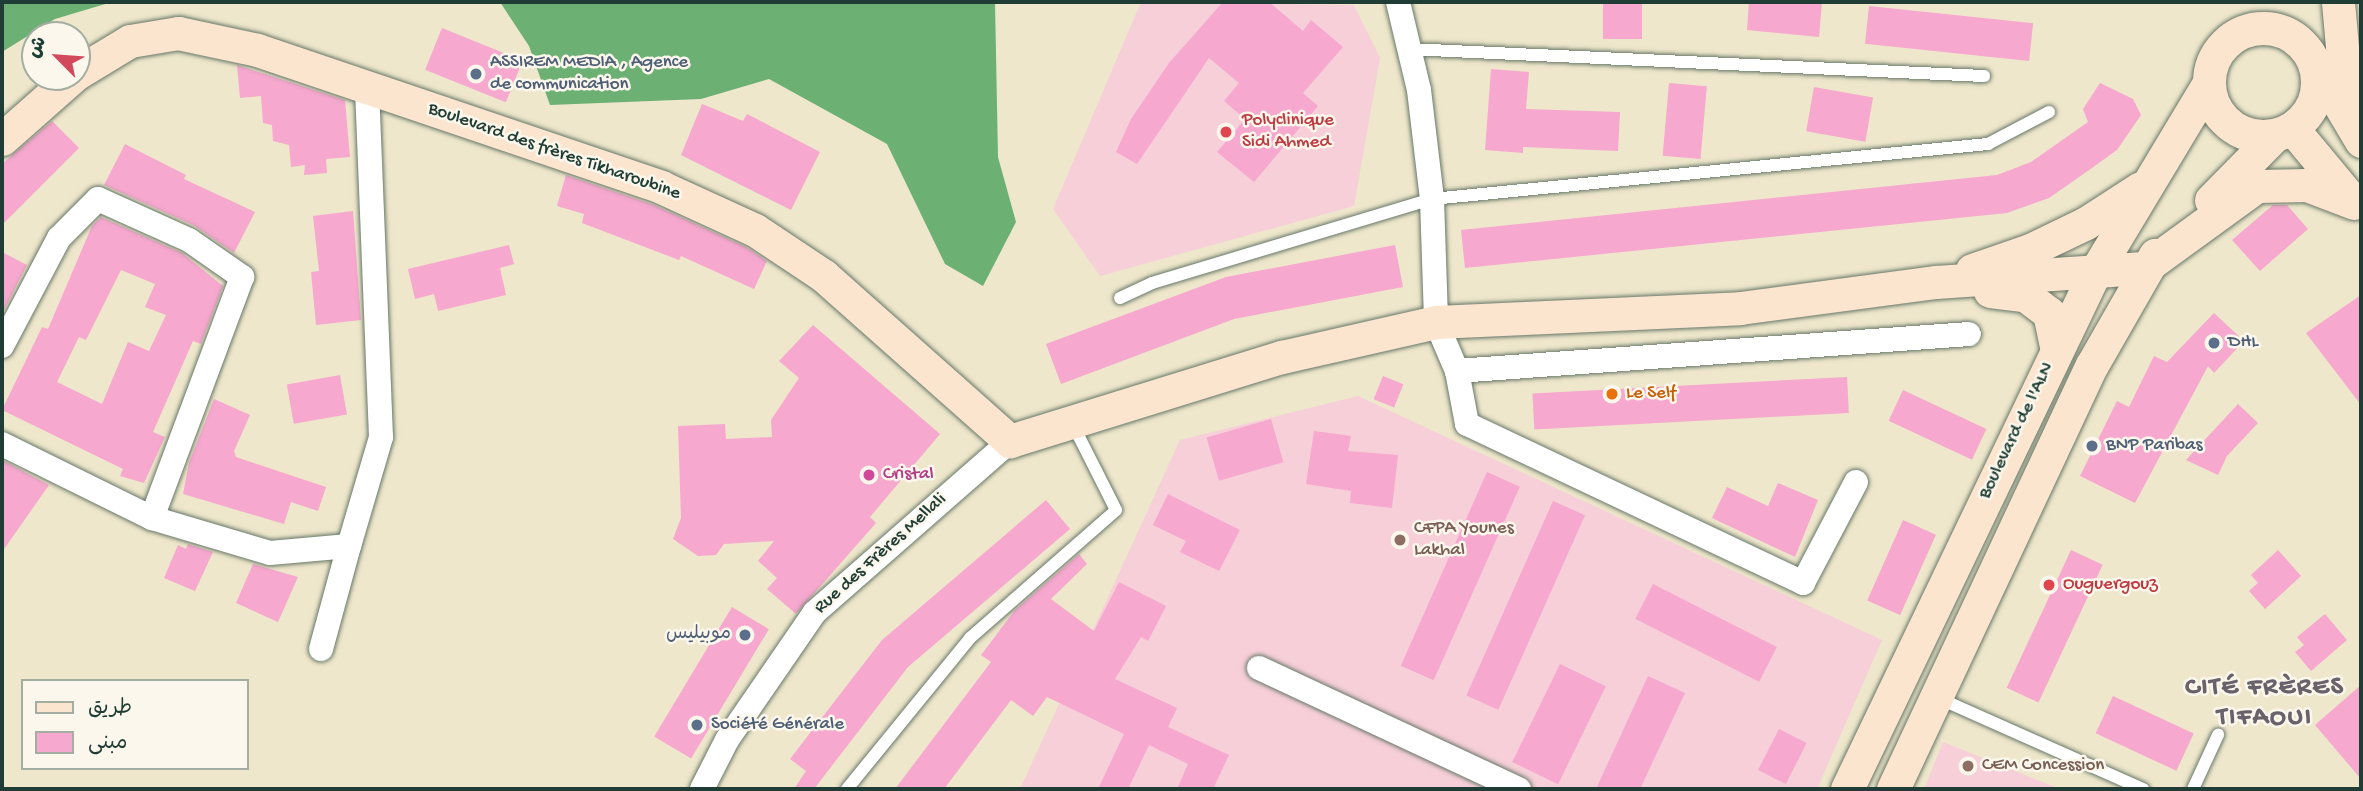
<!DOCTYPE html>
<meta charset="utf-8">
<style>
body{margin:0}
#map{position:relative;width:2363px;height:791px;overflow:hidden;background:#eee7cb;font-family:"Gochi Hand","Playpen Sans Arabic",sans-serif}
div>[style]{position:absolute}
[style*='--x']{left:calc(var(--x)*1px);top:calc(var(--y)*1px);width:calc(var(--w)*1px);rotate:calc(var(--a)*1deg)}
.built>*{inset:0;background:#f6cfd8}
.forest>*{inset:0;background:#6cb074}
.building>*{inset:0;background:#f6a8ce;transform-origin:0 0}
.roads{filter:drop-shadow(0 0 2px #677869) drop-shadow(0 0 2px #677869)}
.lane>*{height:12px;margin:-6px;padding:0 6px;transform-origin:6px;border-radius:6px;background:#fff}
.street>*{height:24px;margin:-12px;padding:0 12px;transform-origin:12px;border-radius:12px;background:#fff}
.secondary>*{height:33px;margin:-16.5px;padding:0 16.5px;transform-origin:16.5px;border-radius:16.5px;background:#fbe5cf}
.secondary>.ring{margin:-16.5px;padding:0;box-sizing:content-box;background:none;border:33px solid #fbe5cf;border-radius:50%}
.dots>*{width:19px;height:19px;translate:-50% -50%;box-sizing:border-box;border:4px solid #fbf7ec;border-radius:50%}
span{translate:-50% -50%;white-space:nowrap;text-align:center;line-height:1.15;-webkit-text-stroke:5px #fbf7ec;paint-order:stroke}
.service-label{font-size:19px;color:#4e5e75}
.left{translate:0 -50%;text-align:left}
.right{translate:-100% -50%;text-align:right}
.health-label{font-size:19px;color:#be3a42}
.street-label{font-size:19px;color:#1f3d34}
.food-label{font-size:19px;color:#c56008}
.hotel-label{font-size:19px;color:#b23c85}
.education-label{font-size:19px;color:#785e54}
.district-label{font-size:26px;color:#6a626a;font-weight:700;letter-spacing:2px}
.frame{position:absolute;inset:0;border:4px solid #1f3d34;pointer-events:none}
.legend{position:absolute;left:21px;top:679px;width:228px;height:91px;box-sizing:border-box;background:#fbf7ec;border:2px solid #a3ada2;margin:0;padding:9px 12px;list-style:none;font-size:21px;color:#1f3d34}
.legend li{display:flex;align-items:center;gap:14px;height:35px}
.legend b{width:35px;border:2px solid #a3ada2}
.north{position:absolute;left:21px;top:21px;width:70px;height:70px;box-sizing:border-box;background:#fbf7ec;border:2px solid #a3ada2;border-radius:50%;rotate:295deg;font-size:19px;font-weight:700;line-height:28px;text-align:center;color:#1f3d34}
.north::after{content:'';display:block;margin:auto;width:24px;height:32px;background:#d1495b;clip-path:polygon(50% 0,100% 100%,50% 72%,0 100%)}
</style>
<div id="map">
<div class="built">
<div style="clip-path:polygon(1141px 2px,1354px 5px,1380px 58px,1354px 206px,1100px 276px,1053px 209px)"></div>
<div style="clip-path:polygon(1358px 396px,1882px 640px,1817px 789px,1020px 789px,1180px 440px)"></div>
<div style="clip-path:polygon(1943px 742px,2060px 789px,1924px 789px)"></div>
</div>
<div class="forest">
<div style="clip-path:polygon(2px 2px,112px 2px,55px 19px,2px 52px)"></div>
<div style="clip-path:polygon(500px 2px,995px 2px,998px 157px,1016px 222px,983px 286px,945px 264px,887px 144px,769px 79px,701px 99px,550px 105px,529px 46px)"></div>
</div>
<div class="building">
<div style="clip-path:polygon(1223px 2px,1269px 2px,1303px 31px,1311px 20px,1343px 47px,1303px 93px,1318px 106px,1254px 182px,1217px 152px,1245px 119px,1224px 101px,1239px 83px,1209px 58px,1137px 164px,1116px 152px,1131px 119px,1169px 63px)"></div>
<div style="left:1603px;top:2px;width:39px;height:37px"></div>
<div style="clip-path:polygon(1749px 2px,1822px 2px,1819px 37px,1747px 30px)"></div>
<div style="left:1869px;top:6px;width:165px;height:38px;rotate:6deg"></div>
<div style="left:442px;top:28px;width:87px;height:45px;rotate:22deg"></div>
<div style="clip-path:polygon(237px 65px,345px 100px,350px 157px,326px 159px,327px 173px,304px 175px,305px 165px,291px 167px,289px 145px,273px 141px,272px 125px,263px 123px,261px 96px,240px 98px)"></div>
<div style="clip-path:polygon(1491px 69px,1529px 72px,1526px 109px,1620px 112px,1618px 151px,1523px 147px,1523px 153px,1485px 150px)"></div>
<div style="left:1669px;top:83px;width:38px;height:73px;rotate:5deg"></div>
<div style="clip-path:polygon(2100px 83px,2133px 99px,2141px 115px,2117px 150px,2092px 168px,2049px 198px,2007px 213px,1465px 268px,1461px 230px,1997px 175px,2031px 162px,2088px 122px,2083px 109px)"></div>
<div style="left:1814px;top:87px;width:60px;height:45px;rotate:10deg"></div>
<div style="clip-path:polygon(702px 104px,743px 121px,747px 114px,820px 152px,791px 210px,681px 155px)"></div>
<div style="clip-path:polygon(52px 121px,79px 148px,2px 225px,2px 164px)"></div>
<div style="clip-path:polygon(125px 144px,186px 175px,184px 179px,255px 212px,234px 253px,195px 226px,104px 185px)"></div>
<div style="clip-path:polygon(566px 175px,654px 205px,746px 247px,767px 261px,754px 289px,681px 256px,679px 260px,582px 223px,584px 214px,557px 206px)"></div>
<div style="clip-path:polygon(2273px 205px,2287px 205px,2308px 229px,2260px 271px,2232px 240px)"></div>
<div style="clip-path:polygon(353px 211px,361px 320px,316px 325px,311px 272px,319px 271px,313px 216px)"></div>
<div style="clip-path:polygon(evenodd,101px 217px,182px 253px,223px 286px,201px 344px,193px 341px,153px 432px,165px 437px,144px 483px,120px 476px,123px 469px,2px 410px,42px 327px,48px 329px,92px 226px,101px 217px,121px 270px,155px 284px,145px 307px,166px 315px,149px 351px,128px 342px,102px 404px,57px 382px,79px 337px,86px 340px,121px 270px)"></div>
<div style="clip-path:polygon(509px 245px,514px 264px,500px 268px,506px 295px,438px 311px,434px 294px,415px 299px,408px 269px)"></div>
<div style="clip-path:polygon(1395px 245px,1403px 287px,1234px 319px,1061px 384px,1046px 344px,1226px 277px)"></div>
<div style="clip-path:polygon(2px 252px,27px 265px,2px 314px)"></div>
<div style="clip-path:polygon(2361px 295px,2361px 405px,2306px 333px)"></div>
<div style="clip-path:polygon(2214px 313px,2244px 341px,2214px 373px,2208px 366px,2135px 503px,2080px 476px,2117px 401px,2129px 407px,2154px 356px,2167px 362px)"></div>
<div style="clip-path:polygon(813px 325px,940px 434px,870px 517px,876px 523px,796px 614px,767px 589px,777px 578px,758px 561px,774px 541px,724px 544px,716px 555px,698px 556px,673px 539px,681px 518px,678px 426px,725px 424px,726px 439px,772px 437px,771px 420px,799px 378px,779px 361px)"></div>
<div style="left:340px;top:375px;width:40px;height:54px;rotate:80deg"></div>
<div style="left:1383px;top:376px;width:22px;height:25px;rotate:22deg"></div>
<div style="left:1847px;top:377px;width:36px;height:315px;rotate:87deg"></div>
<div style="left:1903px;top:390px;width:92px;height:34px;rotate:25deg"></div>
<div style="clip-path:polygon(214px 399px,250px 415px,234px 451px,236px 457px,326px 487px,318px 511px,291px 502px,284px 524px,183px 494px,189px 463px)"></div>
<div style="clip-path:polygon(2238px 404px,2258px 423px,2227px 456px,2218px 475px,2186px 460px)"></div>
<div style="left:1271px;top:419px;width:45px;height:67px;rotate:74deg"></div>
<div style="clip-path:polygon(1314px 431px,1351px 436px,1348px 451px,1398px 455px,1392px 508px,1350px 503px,1351px 491px,1306px 484px)"></div>
<div style="clip-path:polygon(2px 460px,49px 485px,2px 552px)"></div>
<div style="left:1487px;top:472px;width:36px;height:212px;rotate:24deg"></div>
<div style="clip-path:polygon(1778px 483px,1818px 500px,1795px 557px,1712px 518px,1727px 487px,1768px 506px)"></div>
<div style="clip-path:polygon(1168px 494px,1240px 530px,1219px 571px,1180px 552px,1186px 541px,1153px 525px)"></div>
<div style="clip-path:polygon(1046px 500px,1070px 529px,908px 667px,814px 789px,794px 789px,806px 771px,790px 759px,882px 640px)"></div>
<div style="left:1553px;top:501px;width:35px;height:213px;rotate:24deg"></div>
<div style="left:1903px;top:520px;width:36px;height:88px;rotate:24deg"></div>
<div style="clip-path:polygon(188px 544px,213px 552px,195px 591px,164px 578px,178px 545px,186px 549px)"></div>
<div style="left:2071px;top:550px;width:35px;height:152px;rotate:25deg"></div>
<div style="clip-path:polygon(2278px 550px,2301px 576px,2265px 609px,2249px 591px,2258px 583px,2251px 575px)"></div>
<div style="clip-path:polygon(1079px 554px,1087px 564px,1051px 599px,1094px 631px,1119px 582px,1166px 606px,1148px 641px,1141px 637px,1115px 679px,1177px 708px,1168px 727px,1229px 755px,1213px 789px,1177px 789px,1188px 764px,1149px 745px,1128px 789px,1098px 789px,1124px 734px,1047px 697px,1033px 716px,1011px 700px,944px 789px,895px 789px,991px 662px,981px 655px,1015px 610px)"></div>
<div style="clip-path:polygon(253px 564px,298px 577px,278px 622px,236px 603px)"></div>
<div style="left:1653px;top:584px;width:139px;height:39px;rotate:27deg"></div>
<div style="left:732px;top:607px;width:43px;height:151px;rotate:31deg"></div>
<div style="clip-path:polygon(2325px 614px,2347px 640px,2311px 671px,2295px 652px,2304px 645px,2297px 637px)"></div>
<div style="left:1560px;top:664px;width:51px;height:109px;rotate:26deg"></div>
<div style="clip-path:polygon(1648px 676px,1685px 693px,1640px 789px,1596px 789px)"></div>
<div style="clip-path:polygon(2361px 685px,2361px 779px,2315px 725px)"></div>
<div style="left:2113px;top:696px;width:89px;height:41px;rotate:25deg"></div>
<div style="left:1779px;top:729px;width:31px;height:46px;rotate:27deg"></div>
</div>
<div class="roads">
<div class="lane">
<div style="--x:1409;--y:49;--w:576;--a:2.69"></div>
<div style="--x:1120;--y:298;--w:35;--a:-25"></div>
<div style="--x:1152;--y:283;--w:292;--a:-16.7"></div>
<div style="--x:1432;--y:199;--w:559;--a:-5.65"></div>
<div style="--x:1988;--y:144;--w:69;--a:-27.7"></div>
<div style="--x:1936;--y:697;--w:227;--a:24"></div>
<div style="--x:847;--y:789;--w:195;--a:-50.8"></div>
<div style="--x:970;--y:638;--w:194;--a:-41.2"></div>
<div style="--x:1116;--y:510;--w:97;--a:-116.8"></div>
<div style="--x:2193;--y:789;--w:60;--a:-65.2"></div>
</div>
<div class="street">
<div style="--x:1398;--y:2;--w:90;--a:76.6"></div>
<div style="--x:1419;--y:90;--w:110;--a:83.2"></div>
<div style="--x:1432;--y:199;--w:123;--a:88.1"></div>
<div style="--x:1436;--y:322;--w:53;--a:66.8"></div>
<div style="--x:1457;--y:371;--w:54;--a:79.3"></div>
<div style="--x:1467;--y:424;--w:372;--a:25.3"></div>
<div style="--x:1803;--y:583;--w:114;--a:-62.3"></div>
<div style="--x:2;--y:346;--w:122;--a:-62.2"></div>
<div style="--x:59;--y:238;--w:55;--a:-45"></div>
<div style="--x:98;--y:199;--w:100;--a:24.3"></div>
<div style="--x:189;--y:240;--w:65;--a:34.9"></div>
<div style="--x:242;--y:277;--w:257;--a:110.5"></div>
<div style="--x:1457;--y:371;--w:513;--a:-4.13"></div>
<div style="--x:2;--y:444;--w:167;--a:26.3"></div>
<div style="--x:152;--y:518;--w:123;--a:16.5"></div>
<div style="--x:270;--y:553;--w:79;--a:-5.1"></div>
<div style="--x:349;--y:546;--w:114;--a:-73.6"></div>
<div style="--x:381;--y:437;--w:349;--a:-92.3"></div>
<div style="--x:321;--y:649;--w:107;--a:-74.8"></div>
<div style="--x:1259;--y:668;--w:287;--a:25"></div>
<div style="--x:702;--y:789;--w:55;--a:-63"></div>
<div style="--x:727;--y:740;--w:155;--a:-55.5"></div>
<div style="--x:815;--y:612;--w:259;--a:-41.2"></div>
</div>
<div class="secondary">
<div style="--x:2338;--y:2;--w:113;--a:84.9"></div>
<div class="ring" style="left:2209px;top:28px;width:75px;height:75px"></div>
<div style="--x:77;--y:73;--w:62;--a:-31.1"></div>
<div style="--x:130;--y:41;--w:49;--a:-9.5"></div>
<div style="--x:178;--y:33;--w:81;--a:12.1"></div>
<div style="--x:257;--y:50;--w:427;--a:18.7"></div>
<div style="--x:661;--y:187;--w:103;--a:24.6"></div>
<div style="--x:755;--y:230;--w:83;--a:33.7"></div>
<div style="--x:824;--y:276;--w:249;--a:41.6"></div>
<div style="--x:1010;--y:441;--w:285;--a:-17.2"></div>
<div style="--x:1282;--y:357;--w:158;--a:-12.8"></div>
<div style="--x:1436;--y:322;--w:304;--a:-2.6"></div>
<div style="--x:1740;--y:308;--w:198;--a:-7.6"></div>
<div style="--x:1936;--y:282;--w:208;--a:-3.9"></div>
<div style="--x:2144;--y:268;--w:140;--a:-36"></div>
<div style="--x:2257;--y:186;--w:50;--a:-1.1"></div>
<div style="--x:2307;--y:185;--w:50;--a:21"></div>
<div style="--x:2335;--y:97;--w:51;--a:59.4"></div>
<div style="--x:2292;--y:128;--w:92;--a:50.3"></div>
<div style="--x:2;--y:139;--w:94;--a:-41.5"></div>
<div style="--x:2211;--y:200;--w:91;--a:-45.4"></div>
<div style="--x:1972;--y:270;--w:61;--a:-19"></div>
<div style="--x:2030;--y:250;--w:62;--a:-25.7"></div>
<div style="--x:2086;--y:223;--w:64;--a:-32.9"></div>
<div style="--x:1990;--y:291;--w:35;--a:7"></div>
<div style="--x:2025;--y:295;--w:30;--a:37"></div>
<div style="--x:2049;--y:313;--w:38;--a:78"></div>
<div style="--x:1847;--y:789;--w:571;--a:-64.38"></div>
<div style="--x:2094;--y:274;--w:222;--a:-59"></div>
<div style="--x:1893;--y:789;--w:468;--a:-64.9"></div>
<div style="--x:2092;--y:365;--w:127;--a:-60.2"></div>
</div>
</div>
<div class="dots">
<div style="left:476px;top:74px;background:#5c6f8a"></div>
<div style="left:1226px;top:132px;background:#e0444e"></div>
<div style="left:2214px;top:343px;background:#5c6f8a"></div>
<div style="left:1612px;top:394px;background:#e8710a"></div>
<div style="left:2092px;top:446px;background:#5c6f8a"></div>
<div style="left:869px;top:475px;background:#d1479c"></div>
<div style="left:1400px;top:540px;background:#8d6e63"></div>
<div style="left:2049px;top:585px;background:#e0444e"></div>
<div style="left:745px;top:635px;background:#5c6f8a"></div>
<div style="left:697px;top:725px;background:#5c6f8a"></div>
<div style="left:1968px;top:766px;background:#8d6e63"></div>
</div>
<div class="service-label">
<span class="left" style="left:490px;top:74px">ASSIREM MEDIA , Agence<br>de communication</span>
<span class="left" style="left:2228px;top:343px">DHL</span>
<span class="left" style="left:2106px;top:446px">BNP Paribas</span>
<span class="right" style="left:731px;top:635px">موبيليس</span>
<span class="left" style="left:711px;top:725px">Société Générale</span>
</div>
<div class="health-label">
<span class="left" style="left:1242px;top:132px">Polyclinique<br>Sidi Ahmed</span>
<span class="left" style="left:2063px;top:585px">Ouguergouz</span>
</div>
<div class="street-label">
<span style="left:554px;top:152px;rotate:19deg">Boulevard des frères Tikharoubine</span>
<span style="left:2017px;top:431px;rotate:-64deg">Boulevard de l'ALN</span>
<span style="left:881px;top:554px;rotate:-42deg">Rue des Frères Mellali</span>
</div>
<div class="food-label">
<span class="left" style="left:1626px;top:394px">Le Self</span>
</div>
<div class="hotel-label">
<span class="left" style="left:883px;top:475px">Cristal</span>
</div>
<div class="education-label">
<span class="left" style="left:1414px;top:540px">CFPA Younes<br>Lakhal</span>
<span class="left" style="left:1982px;top:766px">CEM Concession</span>
</div>
<div class="district-label">
<span style="left:2265px;top:704px">CITÉ FRÈRES<br>TIFAOUI</span>
</div>
<div class="frame"></div>
<ul class="legend">
<li><b style="height:9px;background:#fbe5cf"></b>طريق</li>
<li><b style="height:19px;background:#f6a8ce"></b>مبنى</li>
</ul>
<div class="north">ش</div>
</div>
